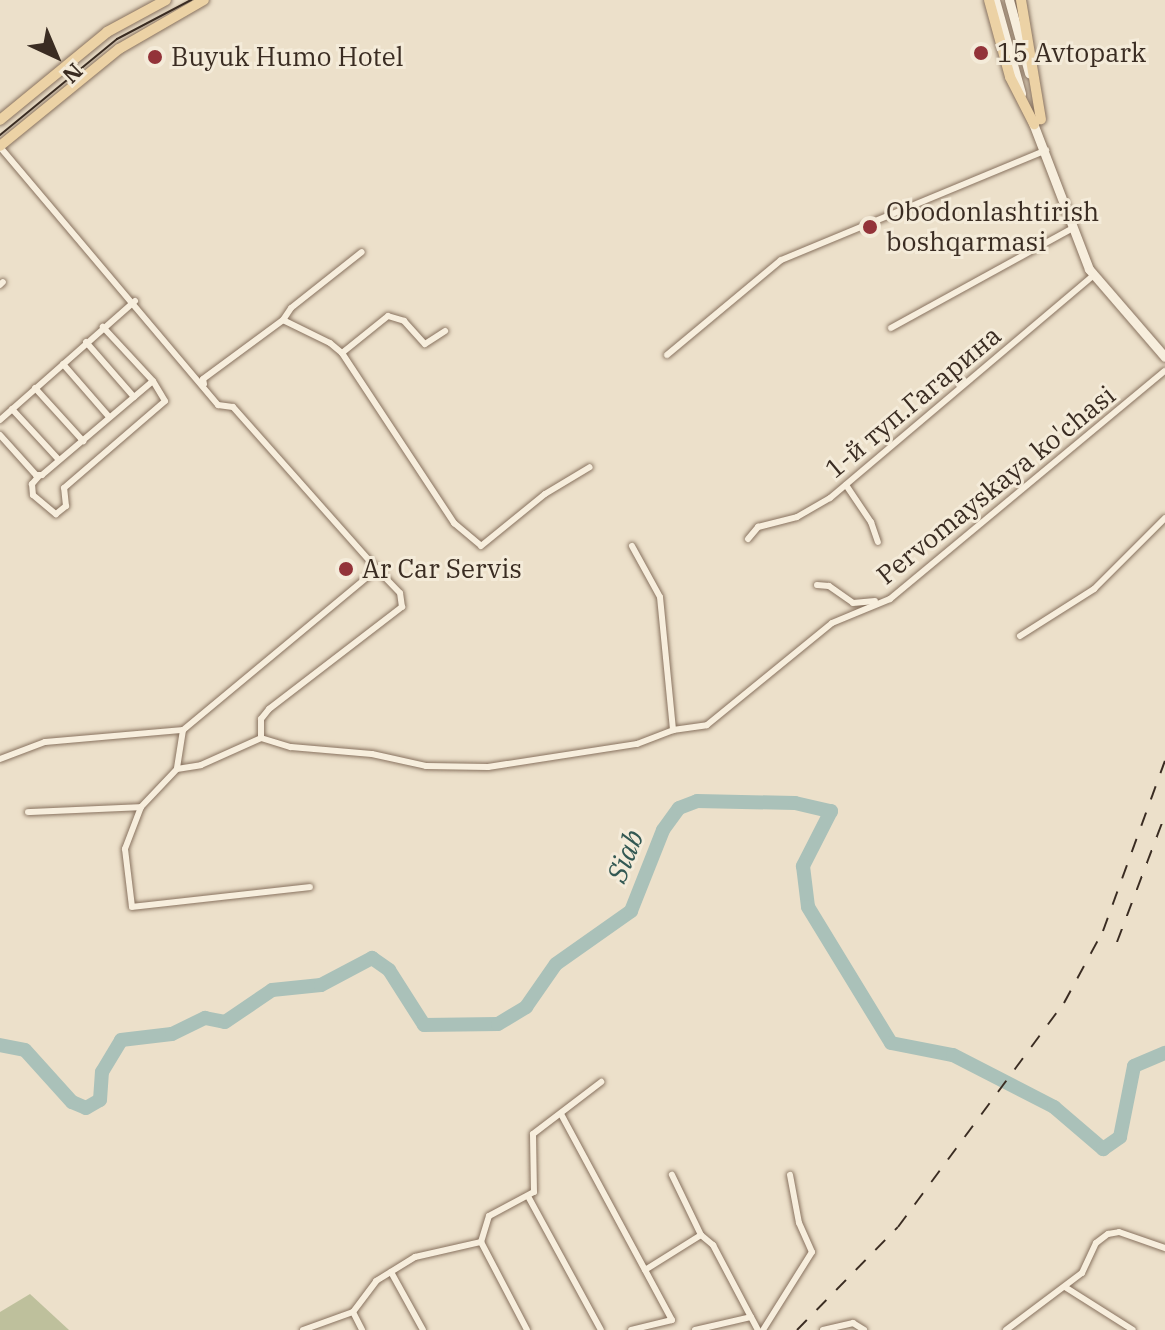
<!DOCTYPE html>
<meta charset="utf-8">
<style>
body{margin:0}
#map{position:relative;width:1165px;height:1330px;overflow:hidden;background:#ece0ca;font-family:"IBM Plex Serif",serif}
div>[style]{position:absolute}
[style*='--x']{left:calc(var(--x)*1px);top:calc(var(--y)*1px);width:calc(var(--w)*1px);rotate:calc(var(--a)*1deg)}
.cemetery>*{inset:0;background:#bec09c}
.river>*{height:14px;margin:-7px;padding:0 7px;transform-origin:7px;border-radius:7px;background:#aac1b9}
.roads{filter:drop-shadow(0 0 2px #88725f) drop-shadow(0 0 2px #88725f)}
.street>*{height:6px;margin:-3px;padding:0 3px;transform-origin:3px;border-radius:3px;background:#f7eedd}
.secondary>*{height:9px;margin:-4.5px;padding:0 4.5px;transform-origin:4.5px;border-radius:4.5px;background:#f7eedd}
.primary>*{height:10px;margin:-5px;padding:0 5px;transform-origin:5px;border-radius:5px;background:#ecd2a5}
.tram>*{height:2px;margin:-1px;padding:0 1px;transform-origin:1px;border-radius:1px;background:#3a2c22}
.rail>*{height:2px;margin-top:-1px;transform-origin:0;background:repeating-linear-gradient(90deg,#3a2c22 0 14px,transparent 0 28px)}
.dots>*{width:22px;height:22px;translate:-50% -50%;box-sizing:border-box;border:4px solid #f4ebd9;border-radius:50%}
span{translate:-50% -50%;white-space:nowrap;text-align:center;line-height:1.15;-webkit-text-stroke:6px #f4ebd9;paint-order:stroke}
.poi-label{font-size:26px;color:#3a2c22}
.left{translate:0 -50%;text-align:left}
.street-label{font-size:26px;color:#3a2c22}
.water-label{font-size:28px;color:#325853;font-style:italic}
.north{position:absolute;left:16px;top:16px;width:80px;height:80px;-webkit-text-stroke:6px #f4ebd9;paint-order:stroke;rotate:136deg;font-size:22px;font-weight:700;line-height:32px;text-align:center;color:#3a2c22}
.north::after{content:'';display:block;margin:auto;width:28px;height:36px;background:#3a2c22;clip-path:polygon(50% 0,100% 100%,50% 72%,0 100%)}
</style>
<div id="map">
<div class="cemetery">
<div style="clip-path:polygon(30px 1294px,69px 1330px,0 1330px,0 1312px)"></div>
</div>
<div class="river">
<div style="--x:0;--y:1045;--w:25;--a:11"></div>
<div style="--x:25;--y:1050;--w:70;--a:47.9"></div>
<div style="--x:72;--y:1102;--w:15;--a:23"></div>
<div style="--x:86;--y:1108;--w:16;--a:-30"></div>
<div style="--x:100;--y:1100;--w:28;--a:-86"></div>
<div style="--x:102;--y:1072;--w:37;--a:-59"></div>
<div style="--x:121;--y:1040;--w:51;--a:-6.7"></div>
<div style="--x:172;--y:1034;--w:37;--a:-26"></div>
<div style="--x:205;--y:1018;--w:20;--a:11"></div>
<div style="--x:225;--y:1022;--w:57;--a:-34.2"></div>
<div style="--x:272;--y:990;--w:49;--a:-5.8"></div>
<div style="--x:321;--y:985;--w:58;--a:-27.9"></div>
<div style="--x:372;--y:958;--w:21;--a:35"></div>
<div style="--x:389;--y:970;--w:65;--a:57.5"></div>
<div style="--x:424;--y:1025;--w:74;--a:-0.8"></div>
<div style="--x:498;--y:1024;--w:33;--a:-31"></div>
<div style="--x:526;--y:1007;--w:52;--a:-55.1"></div>
<div style="--x:556;--y:964;--w:92;--a:-35.2"></div>
<div style="--x:631;--y:911;--w:87;--a:-68.4"></div>
<div style="--x:663;--y:830;--w:27;--a:-54"></div>
<div style="--x:679;--y:808;--w:19;--a:-21"></div>
<div style="--x:697;--y:801;--w:98;--a:1.2"></div>
<div style="--x:795;--y:803;--w:37;--a:13"></div>
<div style="--x:831;--y:811;--w:62;--a:117"></div>
<div style="--x:803;--y:866;--w:41;--a:83"></div>
<div style="--x:808;--y:907;--w:159;--a:58.6"></div>
<div style="--x:891;--y:1043;--w:63;--a:11"></div>
<div style="--x:953;--y:1055;--w:114;--a:27.2"></div>
<div style="--x:1054;--y:1107;--w:65;--a:40.6"></div>
<div style="--x:1103;--y:1149;--w:21;--a:-35"></div>
<div style="--x:1120;--y:1137;--w:72;--a:-78.8"></div>
<div style="--x:1134;--y:1066;--w:34;--a:-23"></div>
</div>
<div class="roads">
<div class="street">
<div style="--x:0;--y:147;--w:338;--a:49.8"></div>
<div style="--x:218;--y:405;--w:15;--a:8"></div>
<div style="--x:233;--y:407;--w:217;--a:48.4"></div>
<div style="--x:377;--y:569;--w:252;--a:140.3"></div>
<div style="--x:183;--y:730;--w:39;--a:99"></div>
<div style="--x:177;--y:769;--w:52;--a:133.5"></div>
<div style="--x:141;--y:807;--w:45;--a:110.9"></div>
<div style="--x:125;--y:849;--w:58;--a:83.1"></div>
<div style="--x:132;--y:907;--w:179;--a:-6.4"></div>
<div style="--x:0;--y:285;--w:4;--a:-45"></div>
<div style="--x:283;--y:320;--w:14;--a:-56"></div>
<div style="--x:291;--y:308;--w:90;--a:-38.3"></div>
<div style="--x:891;--y:328;--w:208;--a:-28.8"></div>
<div style="--x:86;--y:342;--w:73;--a:48.9"></div>
<div style="--x:342;--y:353;--w:59;--a:-38.8"></div>
<div style="--x:388;--y:316;--w:17;--a:17"></div>
<div style="--x:404;--y:321;--w:31;--a:48"></div>
<div style="--x:425;--y:344;--w:24;--a:-33"></div>
<div style="--x:667;--y:355;--w:148;--a:-39.8"></div>
<div style="--x:781;--y:260;--w:287;--a:-22.5"></div>
<div style="--x:63;--y:364;--w:70;--a:49"></div>
<div style="--x:204;--y:384;--w:5;--a:-101"></div>
<div style="--x:203;--y:379;--w:99;--a:-36.4"></div>
<div style="--x:283;--y:320;--w:52;--a:26.1"></div>
<div style="--x:330;--y:343;--w:16;--a:40"></div>
<div style="--x:342;--y:353;--w:204;--a:56.6"></div>
<div style="--x:454;--y:523;--w:35;--a:40"></div>
<div style="--x:481;--y:546;--w:82;--a:-39.1"></div>
<div style="--x:545;--y:494;--w:52;--a:-31"></div>
<div style="--x:35;--y:388;--w:72;--a:47.8"></div>
<div style="--x:12;--y:409;--w:69;--a:47.3"></div>
<div style="--x:0;--y:420;--w:180;--a:-41.4"></div>
<div style="--x:0;--y:435;--w:54;--a:48"></div>
<div style="--x:36;--y:475;--w:6;--a:0"></div>
<div style="--x:42;--y:475;--w:145;--a:-40.3"></div>
<div style="--x:153;--y:381;--w:74;--a:-132.8"></div>
<div style="--x:39;--y:476;--w:11;--a:131"></div>
<div style="--x:32;--y:484;--w:11;--a:85"></div>
<div style="--x:33;--y:495;--w:30;--a:40"></div>
<div style="--x:56;--y:514;--w:13;--a:-39"></div>
<div style="--x:66;--y:506;--w:18;--a:-96"></div>
<div style="--x:64;--y:488;--w:133;--a:-40.7"></div>
<div style="--x:165;--y:401;--w:23;--a:-121"></div>
<div style="--x:846;--y:485;--w:45;--a:56"></div>
<div style="--x:871;--y:522;--w:21;--a:71"></div>
<div style="--x:748;--y:539;--w:16;--a:-50"></div>
<div style="--x:758;--y:527;--w:40;--a:-14.4"></div>
<div style="--x:797;--y:517;--w:38;--a:-30"></div>
<div style="--x:830;--y:498;--w:346;--a:-40.2"></div>
<div style="--x:632;--y:546;--w:58;--a:61.2"></div>
<div style="--x:660;--y:597;--w:134;--a:84.4"></div>
<div style="--x:817;--y:585;--w:12;--a:5"></div>
<div style="--x:829;--y:586;--w:29;--a:35"></div>
<div style="--x:853;--y:603;--w:22;--a:-5"></div>
<div style="--x:1020;--y:636;--w:88;--a:-32.4"></div>
<div style="--x:1094;--y:589;--w:100;--a:-45"></div>
<div style="--x:261;--y:738;--w:19;--a:-90"></div>
<div style="--x:261;--y:719;--w:13;--a:-51"></div>
<div style="--x:269;--y:709;--w:168;--a:-37.5"></div>
<div style="--x:402;--y:607;--w:14;--a:-98"></div>
<div style="--x:400;--y:593;--w:33;--a:-134"></div>
<div style="--x:0;--y:759;--w:48;--a:-20.7"></div>
<div style="--x:45;--y:742;--w:139;--a:-5"></div>
<div style="--x:177;--y:769;--w:24;--a:-9"></div>
<div style="--x:201;--y:765;--w:66;--a:-24.2"></div>
<div style="--x:261;--y:738;--w:31;--a:17"></div>
<div style="--x:291;--y:747;--w:81;--a:4.9"></div>
<div style="--x:372;--y:754;--w:55;--a:12.5"></div>
<div style="--x:426;--y:766;--w:62;--a:0.9"></div>
<div style="--x:488;--y:767;--w:151;--a:-8.8"></div>
<div style="--x:637;--y:744;--w:39;--a:-21"></div>
<div style="--x:673;--y:730;--w:34;--a:-8"></div>
<div style="--x:707;--y:725;--w:161;--a:-39.2"></div>
<div style="--x:832;--y:623;--w:63;--a:-22.5"></div>
<div style="--x:890;--y:599;--w:357;--a:-39.7"></div>
<div style="--x:28;--y:812;--w:113;--a:-2.5"></div>
<div style="--x:561;--y:1114;--w:234;--a:61.7"></div>
<div style="--x:672;--y:1320;--w:42;--a:166.3"></div>
<div style="--x:529;--y:1198;--w:150;--a:61.4"></div>
<div style="--x:701;--y:1235;--w:16;--a:40"></div>
<div style="--x:713;--y:1245;--w:81;--a:62.2"></div>
<div style="--x:481;--y:1242;--w:27;--a:-73"></div>
<div style="--x:489;--y:1216;--w:51;--a:-28.1"></div>
<div style="--x:534;--y:1192;--w:58;--a:-91"></div>
<div style="--x:533;--y:1134;--w:86;--a:-37.4"></div>
<div style="--x:645;--y:1270;--w:66;--a:-32"></div>
<div style="--x:701;--y:1235;--w:67;--a:-115.8"></div>
<div style="--x:391;--y:1272;--w:66;--a:61.1"></div>
<div style="--x:1065;--y:1287;--w:80;--a:32.3"></div>
<div style="--x:353;--y:1312;--w:20;--a:63"></div>
<div style="--x:303;--y:1330;--w:53;--a:-19.8"></div>
<div style="--x:353;--y:1312;--w:39;--a:-53"></div>
<div style="--x:376;--y:1281;--w:46;--a:-31.6"></div>
<div style="--x:415;--y:1257;--w:68;--a:-12.8"></div>
<div style="--x:481;--y:1242;--w:99;--a:62.4"></div>
<div style="--x:695;--y:1330;--w:57;--a:-13.1"></div>
<div style="--x:751;--y:1317;--w:15;--a:62"></div>
<div style="--x:763;--y:1330;--w:92;--a:-57.9"></div>
<div style="--x:812;--y:1252;--w:32;--a:-114"></div>
<div style="--x:799;--y:1223;--w:49;--a:-100.6"></div>
<div style="--x:823;--y:1330;--w:31;--a:-13"></div>
<div style="--x:853;--y:1323;--w:13;--a:32"></div>
<div style="--x:1006;--y:1330;--w:95;--a:-36.9"></div>
<div style="--x:1082;--y:1273;--w:33;--a:-65"></div>
<div style="--x:1096;--y:1243;--w:15;--a:-37"></div>
<div style="--x:1108;--y:1234;--w:11;--a:-10"></div>
<div style="--x:1119;--y:1232;--w:49;--a:19.2"></div>
</div>
<div class="secondary">
<div style="--x:995;--y:0;--w:97;--a:74.4"></div>
<div style="--x:1009;--y:0;--w:76;--a:74.7"></div>
<div style="--x:1031;--y:118;--w:162;--a:69"></div>
<div style="--x:1089;--y:269;--w:116;--a:49.2"></div>
</div>
<div class="primary">
<div style="--x:989;--y:0;--w:80;--a:74.7"></div>
<div style="--x:1010;--y:77;--w:53;--a:62.9"></div>
<div style="--x:1021;--y:0;--w:121;--a:80.5"></div>
<div style="--x:0;--y:120;--w:139;--a:-39.4"></div>
<div style="--x:107;--y:32;--w:67;--a:-28.5"></div>
<div style="--x:0;--y:146;--w:154;--a:-39.2"></div>
<div style="--x:119;--y:49;--w:98;--a:-30"></div>
</div>
</div>
<div class="tram">
<div style="--x:0;--y:135;--w:151;--a:-39.4"></div>
<div style="--x:117;--y:39;--w:84;--a:-27.8"></div>
</div>
<div class="rail">
<div style="--x:1117;--y:942;--w:136;--a:-69.3"></div>
<div style="--x:797;--y:1330;--w:144;--a:-45.6"></div>
<div style="--x:898;--y:1227;--w:279;--a:-53.5"></div>
<div style="--x:1064;--y:1003;--w:82;--a:-61.6"></div>
<div style="--x:1103;--y:931;--w:181;--a:-70"></div>
</div>
<div class="dots">
<div style="left:981px;top:53px;background:#933339"></div>
<div style="left:155px;top:57px;background:#933339"></div>
<div style="left:870px;top:227px;background:#933339"></div>
<div style="left:346px;top:569px;background:#933339"></div>
</div>
<div class="poi-label">
<span class="left" style="left:997px;top:53px">15 Avtopark</span>
<span class="left" style="left:171px;top:57px">Buyuk Humo Hotel</span>
<span class="left" style="left:886px;top:227px">Obodonlashtirish<br>boshqarmasi</span>
<span class="left" style="left:362px;top:569px">Ar Car Servis</span>
</div>
<div class="street-label">
<span style="left:913px;top:402px;rotate:-40deg">1-й туп.Гагарина</span>
<span style="left:996px;top:485px;rotate:-39deg">Pervomayskaya ko'chasi</span>
</div>
<div class="water-label">
<span style="left:625px;top:856px;rotate:-68deg">Siab</span>
</div>
<div class="north">N</div>
</div>
